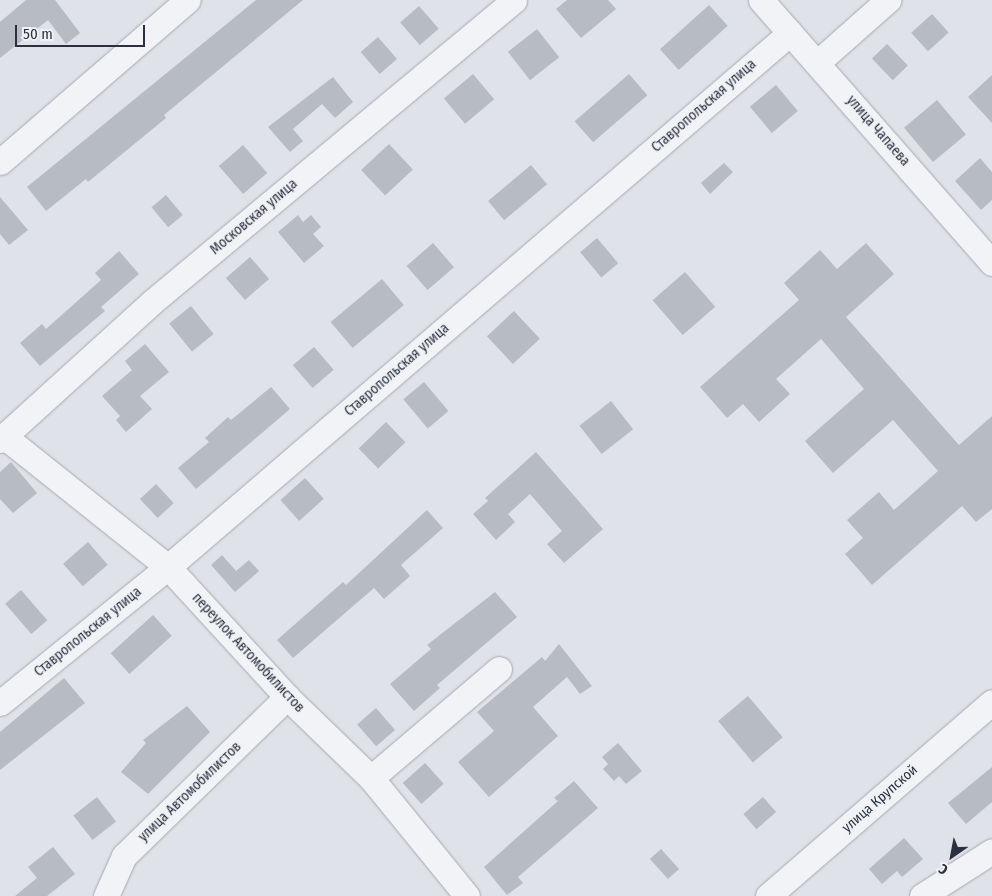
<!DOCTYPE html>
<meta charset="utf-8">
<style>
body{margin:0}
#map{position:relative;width:992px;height:896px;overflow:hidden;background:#dfe2e8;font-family:"Fira Sans Condensed",sans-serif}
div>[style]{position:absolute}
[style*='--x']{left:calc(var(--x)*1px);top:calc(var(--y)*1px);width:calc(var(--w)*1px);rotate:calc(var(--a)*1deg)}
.building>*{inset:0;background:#b7bbc4;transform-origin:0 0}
.roads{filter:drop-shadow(0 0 1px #a5a9b2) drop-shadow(0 0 1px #a5a9b2)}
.minor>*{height:25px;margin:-12.5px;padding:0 12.5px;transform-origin:12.5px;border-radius:12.5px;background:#f2f3f6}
span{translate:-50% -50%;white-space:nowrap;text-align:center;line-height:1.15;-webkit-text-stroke:4px #eff1f5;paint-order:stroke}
.street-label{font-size:14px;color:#29303e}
.north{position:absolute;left:927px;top:831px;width:50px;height:50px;-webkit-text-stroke:4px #eff1f5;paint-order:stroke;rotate:213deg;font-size:14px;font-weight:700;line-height:20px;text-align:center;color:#29303e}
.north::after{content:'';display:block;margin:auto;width:18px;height:22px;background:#29303e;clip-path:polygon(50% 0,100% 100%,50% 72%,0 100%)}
.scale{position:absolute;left:15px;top:25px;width:130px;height:22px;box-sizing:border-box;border:2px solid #29303e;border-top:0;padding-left:6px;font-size:15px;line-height:18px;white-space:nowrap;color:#29303e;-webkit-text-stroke:4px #eff1f5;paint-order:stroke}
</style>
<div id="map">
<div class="building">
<div style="clip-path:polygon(26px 0,55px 0,80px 33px,66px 44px,48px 20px,0 58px,0 22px)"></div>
<div style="clip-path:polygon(256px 0,303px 0,164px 115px,166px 118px,88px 182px,86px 179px,46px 211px,27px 187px)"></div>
<div style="clip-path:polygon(567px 0,608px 0,616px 9px,581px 38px,556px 9px)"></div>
<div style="left:709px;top:5px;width:28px;height:66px;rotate:48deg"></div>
<div style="left:419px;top:6px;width:30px;height:25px;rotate:49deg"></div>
<div style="left:932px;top:14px;width:25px;height:28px;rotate:48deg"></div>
<div style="left:537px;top:29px;width:36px;height:37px;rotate:52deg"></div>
<div style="left:378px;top:37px;width:29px;height:23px;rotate:49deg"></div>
<div style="left:887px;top:44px;width:30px;height:21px;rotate:46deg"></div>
<div style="left:473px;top:74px;width:33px;height:38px;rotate:50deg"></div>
<div style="left:629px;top:74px;width:28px;height:72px;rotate:49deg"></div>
<div style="clip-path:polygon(992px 75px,992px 123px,968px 97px)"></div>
<div style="clip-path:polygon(333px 77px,353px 102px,335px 118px,322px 104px,293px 129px,303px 141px,290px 152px,268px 127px)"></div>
<div style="left:776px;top:85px;width:34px;height:34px;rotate:50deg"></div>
<div style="left:937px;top:100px;width:45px;height:43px;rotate:50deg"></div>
<div style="left:389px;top:144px;width:35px;height:38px;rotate:47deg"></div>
<div style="left:243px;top:145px;width:37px;height:32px;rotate:49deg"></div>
<div style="clip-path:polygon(980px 158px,992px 172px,992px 200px,981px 210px,955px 181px)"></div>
<div style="clip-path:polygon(724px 163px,733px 172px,710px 194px,701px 183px)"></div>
<div style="left:531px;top:165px;width:25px;height:56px;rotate:50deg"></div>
<div style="left:166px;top:195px;width:26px;height:19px;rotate:50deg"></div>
<div style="clip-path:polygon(0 197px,28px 230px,9px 245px,0 234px)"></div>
<div style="clip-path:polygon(298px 215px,303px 222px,311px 215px,321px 227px,313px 234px,324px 246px,304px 263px,278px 232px)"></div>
<div style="left:597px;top:238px;width:33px;height:22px;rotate:50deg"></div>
<div style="left:433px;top:243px;width:32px;height:35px;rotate:49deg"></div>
<div style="clip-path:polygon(866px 243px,894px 274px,846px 317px,959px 445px,992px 416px,992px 509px,976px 522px,962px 506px,872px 585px,845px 554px,863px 538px,847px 520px,879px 492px,894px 510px,938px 471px,893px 420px,833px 473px,805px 441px,864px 389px,821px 339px,776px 379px,790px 394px,759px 422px,743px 404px,727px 418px,700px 387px,799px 300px,784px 283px,820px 250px,837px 269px)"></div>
<div style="clip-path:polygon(119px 251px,139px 274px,101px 307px,105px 311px,40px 366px,20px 343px,42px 324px,46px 329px,101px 280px,95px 273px)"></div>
<div style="left:250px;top:257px;width:29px;height:32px;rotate:49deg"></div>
<div style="left:685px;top:272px;width:46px;height:43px;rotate:49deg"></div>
<div style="left:382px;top:279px;width:34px;height:67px;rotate:50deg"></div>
<div style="left:191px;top:306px;width:36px;height:28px;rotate:51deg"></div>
<div style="left:514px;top:311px;width:38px;height:37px;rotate:47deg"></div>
<div style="clip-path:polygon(145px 344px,169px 372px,140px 396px,152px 409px,126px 432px,116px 420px,120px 416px,102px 396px,132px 370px,125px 361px)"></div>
<div style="left:314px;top:347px;width:30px;height:28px;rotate:49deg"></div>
<div style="left:424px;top:382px;width:38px;height:27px;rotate:50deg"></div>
<div style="clip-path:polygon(271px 387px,290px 409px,196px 489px,178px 468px,209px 442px,205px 438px,228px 417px,231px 420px)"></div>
<div style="left:611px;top:401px;width:36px;height:40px;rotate:52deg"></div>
<div style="left:386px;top:422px;width:28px;height:38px;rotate:46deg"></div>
<div style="clip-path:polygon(536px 452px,603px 529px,564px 563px,547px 544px,562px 531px,530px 494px,508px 514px,515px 522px,496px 540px,473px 514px,488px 501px,485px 498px)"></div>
<div style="clip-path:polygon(11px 462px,37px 493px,13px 513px,0 499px,0 472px)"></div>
<div style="left:305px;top:478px;width:28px;height:33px;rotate:48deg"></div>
<div style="left:156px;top:484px;width:26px;height:22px;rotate:47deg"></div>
<div style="clip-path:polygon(427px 510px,443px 528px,401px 565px,410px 576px,384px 599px,374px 588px,293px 658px,277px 640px,343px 582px,346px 585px)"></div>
<div style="left:88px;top:542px;width:30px;height:33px;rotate:49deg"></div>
<div style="clip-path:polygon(222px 555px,236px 571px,249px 560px,259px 571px,235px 592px,211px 565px)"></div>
<div style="left:21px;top:590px;width:40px;height:21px;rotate:49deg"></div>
<div style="clip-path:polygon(495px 592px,517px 617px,437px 685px,440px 688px,414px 711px,390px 684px,431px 649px,427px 645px)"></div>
<div style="left:153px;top:615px;width:28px;height:57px;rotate:48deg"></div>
<div style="clip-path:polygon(559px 644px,592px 686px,580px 694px,567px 677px,533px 707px,558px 736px,489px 797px,458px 762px,494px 731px,477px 712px,542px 657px,545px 661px)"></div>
<div style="clip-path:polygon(64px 678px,85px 703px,0 770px,0 732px)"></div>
<div style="left:748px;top:696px;width:54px;height:39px;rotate:50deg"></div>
<div style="clip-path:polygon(187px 706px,210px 732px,148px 794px,121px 772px,146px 743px,143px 740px)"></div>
<div style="left:376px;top:708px;width:29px;height:25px;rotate:49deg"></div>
<div style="clip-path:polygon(618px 743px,642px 771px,626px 784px,619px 776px,614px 781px,603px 769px,608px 764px,602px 757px)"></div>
<div style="left:425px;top:763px;width:28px;height:30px;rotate:48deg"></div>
<div style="clip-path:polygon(992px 767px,992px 802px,966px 824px,948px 803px)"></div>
<div style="clip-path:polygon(574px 781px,598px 808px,518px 877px,523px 883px,507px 895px,484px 867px,558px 801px,554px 798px)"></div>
<div style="left:97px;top:797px;width:31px;height:30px;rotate:52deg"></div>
<div style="left:763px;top:797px;width:20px;height:26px;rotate:49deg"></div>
<div style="clip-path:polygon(904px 838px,923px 859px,902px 877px,897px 871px,882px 884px,869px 869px)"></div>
<div style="clip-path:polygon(53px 847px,75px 874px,47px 896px,15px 896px,37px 878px,28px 867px)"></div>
<div style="left:661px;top:849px;width:27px;height:15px;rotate:48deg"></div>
</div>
<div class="roads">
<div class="minor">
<div style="--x:761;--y:0;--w:350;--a:48.7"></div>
<div style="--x:818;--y:62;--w:94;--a:-41.5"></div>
<div style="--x:0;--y:162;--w:248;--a:-40.8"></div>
<div style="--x:5;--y:437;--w:208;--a:38.6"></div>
<div style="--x:168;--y:567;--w:176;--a:47.5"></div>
<div style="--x:287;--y:697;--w:117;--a:44"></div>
<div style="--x:371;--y:778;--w:152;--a:50.9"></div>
<div style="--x:0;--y:440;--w:205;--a:-42.2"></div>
<div style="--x:152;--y:302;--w:471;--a:-39.8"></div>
<div style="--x:0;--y:703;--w:216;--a:-39"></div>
<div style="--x:168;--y:567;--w:820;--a:-40.65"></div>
<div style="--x:371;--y:778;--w:168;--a:-40.4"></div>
<div style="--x:106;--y:896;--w:44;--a:-65.8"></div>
<div style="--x:124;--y:856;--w:228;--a:-44.3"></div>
<div style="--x:768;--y:896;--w:296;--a:-40.9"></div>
<div style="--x:922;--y:896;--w:83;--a:-32.7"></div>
</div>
</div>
<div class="street-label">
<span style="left:704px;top:106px;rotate:-41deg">Ставропольская улица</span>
<span style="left:878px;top:131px;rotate:49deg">улица Чапаева</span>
<span style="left:254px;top:217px;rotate:-40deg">Московская улица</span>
<span style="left:397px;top:370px;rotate:-41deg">Ставропольская улица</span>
<span style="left:88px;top:632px;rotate:-39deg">Ставропольская улица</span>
<span style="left:248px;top:653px;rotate:47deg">переулок Автомобилистов</span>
<span style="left:190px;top:792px;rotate:-44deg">улица Автомобилистов</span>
<span style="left:880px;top:799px;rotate:-41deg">улица Крупской</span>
</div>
<div class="north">С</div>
<div class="scale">50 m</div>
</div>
